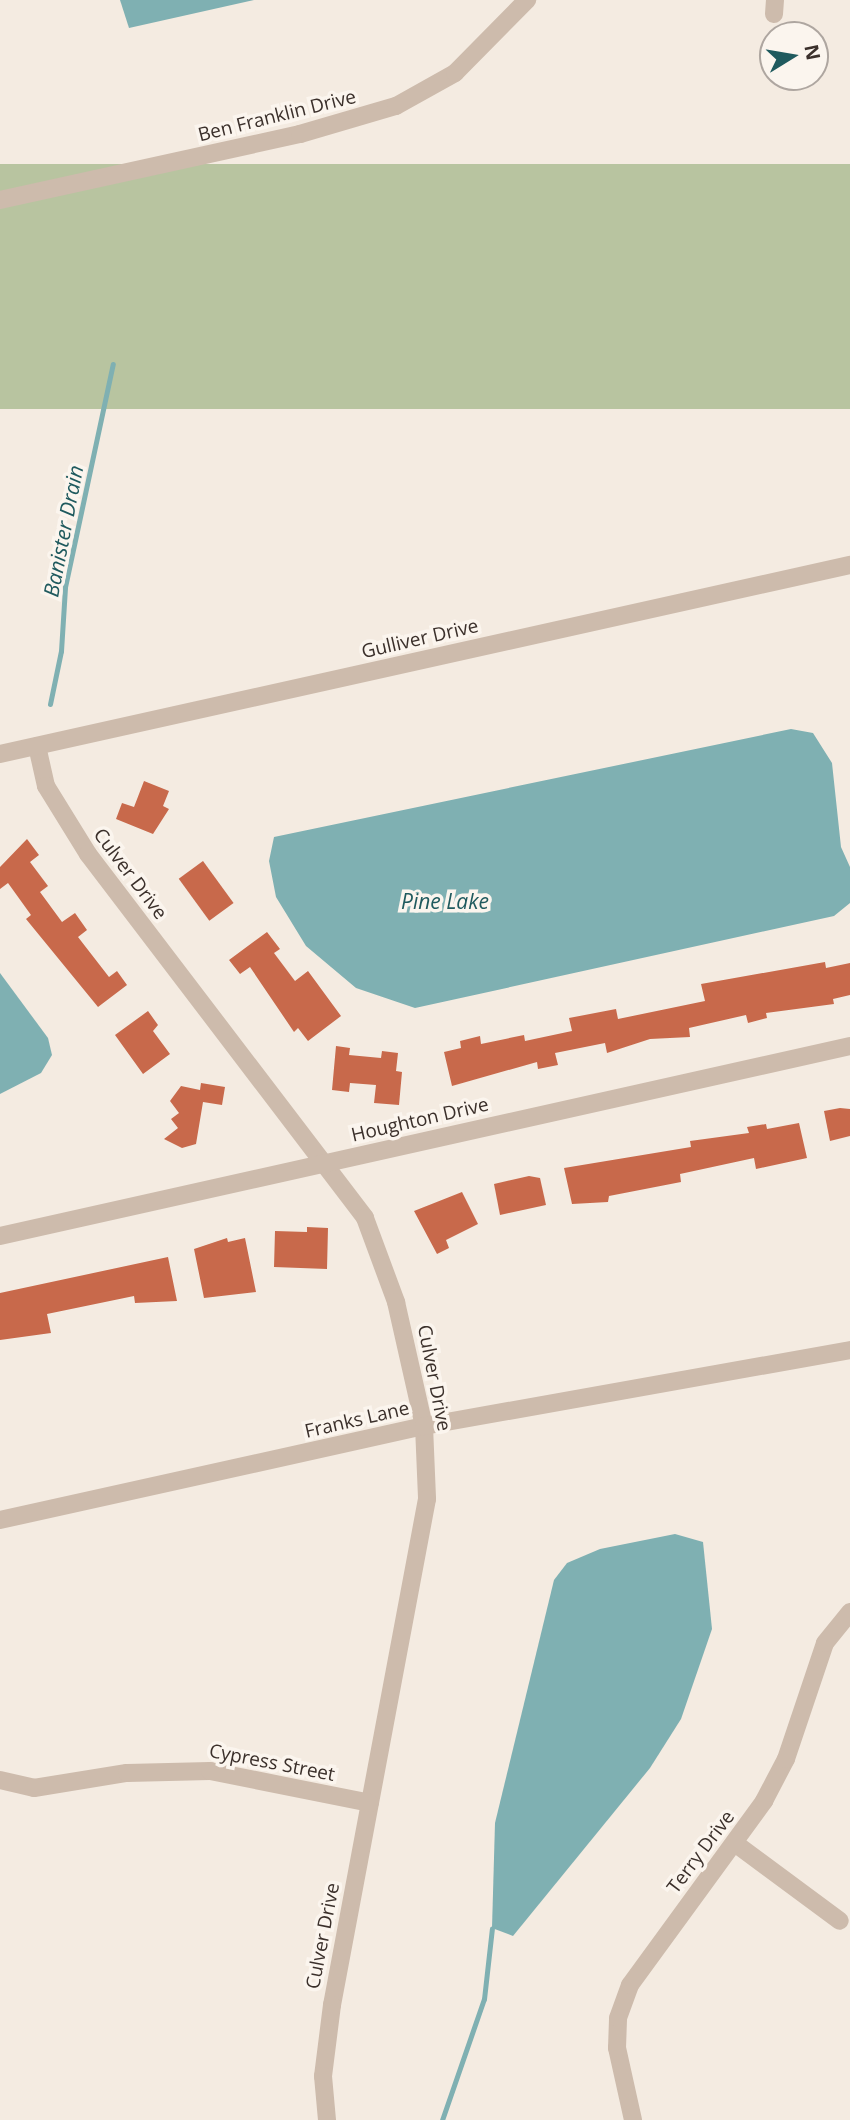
<!DOCTYPE html>
<style>
body{margin:0}
#map{position:relative;width:850px;height:2120px;overflow:hidden;background:#f4ebe1;font-family:"Open Sans",sans-serif}
div>[style]{position:absolute}
[style*='--x']{left:calc(var(--x)*1px);top:calc(var(--y)*1px);width:calc(var(--w)*1px);rotate:calc(var(--a)*1deg)}
.green>*{inset:0;background:#b8c4a0;transform-origin:0 0}
.water>*{inset:0;background:#7fb0b2}
.stream>*{height:5px;margin:-2.5px;padding:0 2.5px;transform-origin:2.5px;border-radius:2.5px;background:#7fb0b2}
.building>*{inset:0;background:#c8694b;transform-origin:0 0}
.street>*{height:18px;margin:-9px;padding:0 9px;transform-origin:9px;border-radius:9px;background:#cdbbac}
span{translate:-50% -50%;white-space:nowrap;text-align:center;line-height:1.15;-webkit-text-stroke:7px #fbf5ee;paint-order:stroke}
.street-label{font-size:19px;color:#3b302b}
.water-label{font-size:21px;color:#1f5a5e;font-style:italic}
.north{position:absolute;left:759px;top:21px;width:70px;height:70px;box-sizing:border-box;background:#fbf5ee;border:2px solid #aea6a0;border-radius:50%;rotate:79deg;font-size:19px;font-weight:700;line-height:28px;text-align:center;color:#3b302b}
.north::after{content:'';display:block;margin:auto;width:24px;height:32px;background:#1f5a5e;clip-path:polygon(50% 0,100% 100%,50% 72%,0 100%)}
</style>
<div id="map">
<div class="green">
<div style="left:850px;top:164px;width:245px;height:872px;rotate:90deg"></div>
</div>
<div class="water">
<div style="clip-path:polygon(120px 0,254px 0,129px 28px)"></div>
<div style="clip-path:polygon(791px 729px,813px 733px,832px 763px,841px 847px,850px 867px,850px 903px,834px 916px,415px 1008px,356px 988px,306px 946px,276px 897px,269px 861px,274px 837px)"></div>
<div style="clip-path:polygon(0 973px,48px 1038px,52px 1055px,41px 1073px,0 1094px)"></div>
<div style="clip-path:polygon(675px 1534px,703px 1542px,712px 1629px,681px 1719px,650px 1768px,513px 1936px,492px 1928px,495px 1823px,554px 1580px,567px 1563px,600px 1549px)"></div>
</div>
<div class="stream">
<div style="--x:50;--y:704;--w:54;--a:-78.3"></div>
<div style="--x:61;--y:651;--w:64;--a:-86.4"></div>
<div style="--x:65;--y:587;--w:228;--a:-77.9"></div>
<div style="--x:442;--y:2120;--w:128;--a:-70.9"></div>
<div style="--x:484;--y:1999;--w:71;--a:-83.6"></div>
</div>
<div class="building">
<div style="clip-path:polygon(144px 781px,169px 791px,163px 806px,169px 809px,153px 834px,116px 819px,122px 803px,134px 807px)"></div>
<div style="clip-path:polygon(27px 839px,39px 855px,30px 862px,48px 886px,40px 892px,62px 922px,75px 913px,87px 930px,78px 937px,109px 977px,117px 971px,127px 985px,98px 1007px,26px 919px,31px 915px,8px 883px,0 889px,0 867px)"></div>
<div style="left:203px;top:861px;width:52px;height:30px;rotate:54deg"></div>
<div style="clip-path:polygon(267px 932px,280px 949px,274px 953px,295px 981px,308px 971px,341px 1016px,308px 1041px,298px 1028px,294px 1032px,250px 967px,240px 974px,229px 960px)"></div>
<div style="clip-path:polygon(825px 962px,826px 968px,850px 963px,850px 995px,833px 999px,834px 1004px,766px 1013px,767px 1018px,748px 1023px,746px 1015px,689px 1028px,690px 1037px,650px 1039px,607px 1053px,605px 1043px,555px 1053px,558px 1065px,538px 1069px,537px 1062px,452px 1086px,444px 1052px,461px 1048px,460px 1041px,480px 1036px,481px 1044px,524px 1035px,525px 1041px,572px 1031px,569px 1018px,616px 1009px,618px 1019px,705px 1001px,701px 984px)"></div>
<div style="clip-path:polygon(148px 1011px,158px 1025px,153px 1031px,170px 1054px,143px 1074px,115px 1035px)"></div>
<div style="clip-path:polygon(336px 1046px,350px 1048px,349px 1055px,381px 1058px,382px 1051px,398px 1053px,396px 1071px,402px 1072px,399px 1105px,374px 1103px,376px 1085px,350px 1083px,349px 1092px,332px 1090px)"></div>
<div style="clip-path:polygon(201px 1083px,225px 1087px,222px 1105px,203px 1102px,196px 1144px,182px 1148px,164px 1139px,178px 1128px,171px 1119px,179px 1113px,170px 1101px,181px 1086px,200px 1090px)"></div>
<div style="clip-path:polygon(840px 1108px,850px 1109px,850px 1136px,830px 1141px,824px 1111px)"></div>
<div style="clip-path:polygon(799px 1123px,807px 1158px,756px 1169px,754px 1158px,680px 1174px,681px 1182px,609px 1196px,608px 1202px,572px 1204px,564px 1168px,691px 1147px,690px 1141px,749px 1133px,747px 1127px,766px 1124px,767px 1129px)"></div>
<div style="clip-path:polygon(529px 1176px,540px 1178px,546px 1205px,500px 1215px,494px 1184px)"></div>
<div style="clip-path:polygon(462px 1192px,478px 1224px,446px 1240px,449px 1248px,437px 1254px,414px 1211px)"></div>
<div style="clip-path:polygon(307px 1227px,328px 1228px,327px 1269px,274px 1267px,275px 1231px,307px 1232px)"></div>
<div style="clip-path:polygon(227px 1238px,228px 1242px,245px 1238px,256px 1292px,204px 1298px,194px 1249px)"></div>
<div style="clip-path:polygon(168px 1257px,177px 1301px,135px 1303px,134px 1296px,47px 1314px,51px 1333px,0 1340px,0 1293px)"></div>
</div>
<div class="street">
<div style="--x:774;--y:14;--w:14;--a:-86"></div>
<div style="--x:0;--y:200;--w:307;--a:-12.4"></div>
<div style="--x:300;--y:134;--w:100;--a:-16.3"></div>
<div style="--x:396;--y:106;--w:68;--a:-29.2"></div>
<div style="--x:455;--y:73;--w:103;--a:-45.4"></div>
<div style="--x:37;--y:746;--w:41;--a:77.3"></div>
<div style="--x:46;--y:786;--w:80;--a:58.3"></div>
<div style="--x:88;--y:854;--w:457;--a:52.7"></div>
<div style="--x:365;--y:1218;--w:90;--a:69.7"></div>
<div style="--x:396;--y:1302;--w:127;--a:77.3"></div>
<div style="--x:424;--y:1426;--w:73;--a:87.6"></div>
<div style="--x:427;--y:1499;--w:515;--a:100.63"></div>
<div style="--x:332;--y:2005;--w:72;--a:97.2"></div>
<div style="--x:323;--y:2076;--w:44;--a:84.8"></div>
<div style="--x:0;--y:754;--w:871;--a:-12.54"></div>
<div style="--x:0;--y:1236;--w:871;--a:-12.6"></div>
<div style="--x:0;--y:1520;--w:434;--a:-12.5"></div>
<div style="--x:424;--y:1426;--w:433;--a:-10.1"></div>
<div style="--x:0;--y:1780;--w:35;--a:13"></div>
<div style="--x:34;--y:1788;--w:94;--a:-9.2"></div>
<div style="--x:127;--y:1773;--w:83;--a:-1.4"></div>
<div style="--x:210;--y:1771;--w:163;--a:11.3"></div>
<div style="--x:736;--y:1844;--w:129;--a:36.5"></div>
<div style="--x:633;--y:2120;--w:74;--a:-102.5"></div>
<div style="--x:617;--y:2048;--w:30;--a:-88"></div>
<div style="--x:618;--y:2018;--w:35;--a:-70"></div>
<div style="--x:630;--y:1985;--w:228;--a:-53.9"></div>
<div style="--x:764;--y:1801;--w:47;--a:-62.4"></div>
<div style="--x:786;--y:1759;--w:122;--a:-71.4"></div>
<div style="--x:825;--y:1643;--w:40;--a:-51"></div>
</div>
<div class="street-label">
<span style="left:277px;top:116px;rotate:-14deg">Ben Franklin Drive</span>
<span style="left:420px;top:639px;rotate:-13deg">Gulliver Drive</span>
<span style="left:130px;top:874px;rotate:53deg">Culver Drive</span>
<span style="left:420px;top:1120px;rotate:-13deg">Houghton Drive</span>
<span style="left:434px;top:1378px;rotate:79deg">Culver Drive</span>
<span style="left:357px;top:1420px;rotate:-13deg">Franks Lane</span>
<span style="left:272px;top:1763px;rotate:11deg">Cypress Street</span>
<span style="left:701px;top:1852px;rotate:-53deg">Terry Drive</span>
<span style="left:323px;top:1936px;rotate:-79deg">Culver Drive</span>
</div>
<div class="water-label">
<span style="left:63px;top:531px;rotate:-79deg">Banister Drain</span>
<span style="left:445px;top:901px">Pine Lake</span>
</div>
<div class="north">N</div>
</div>
